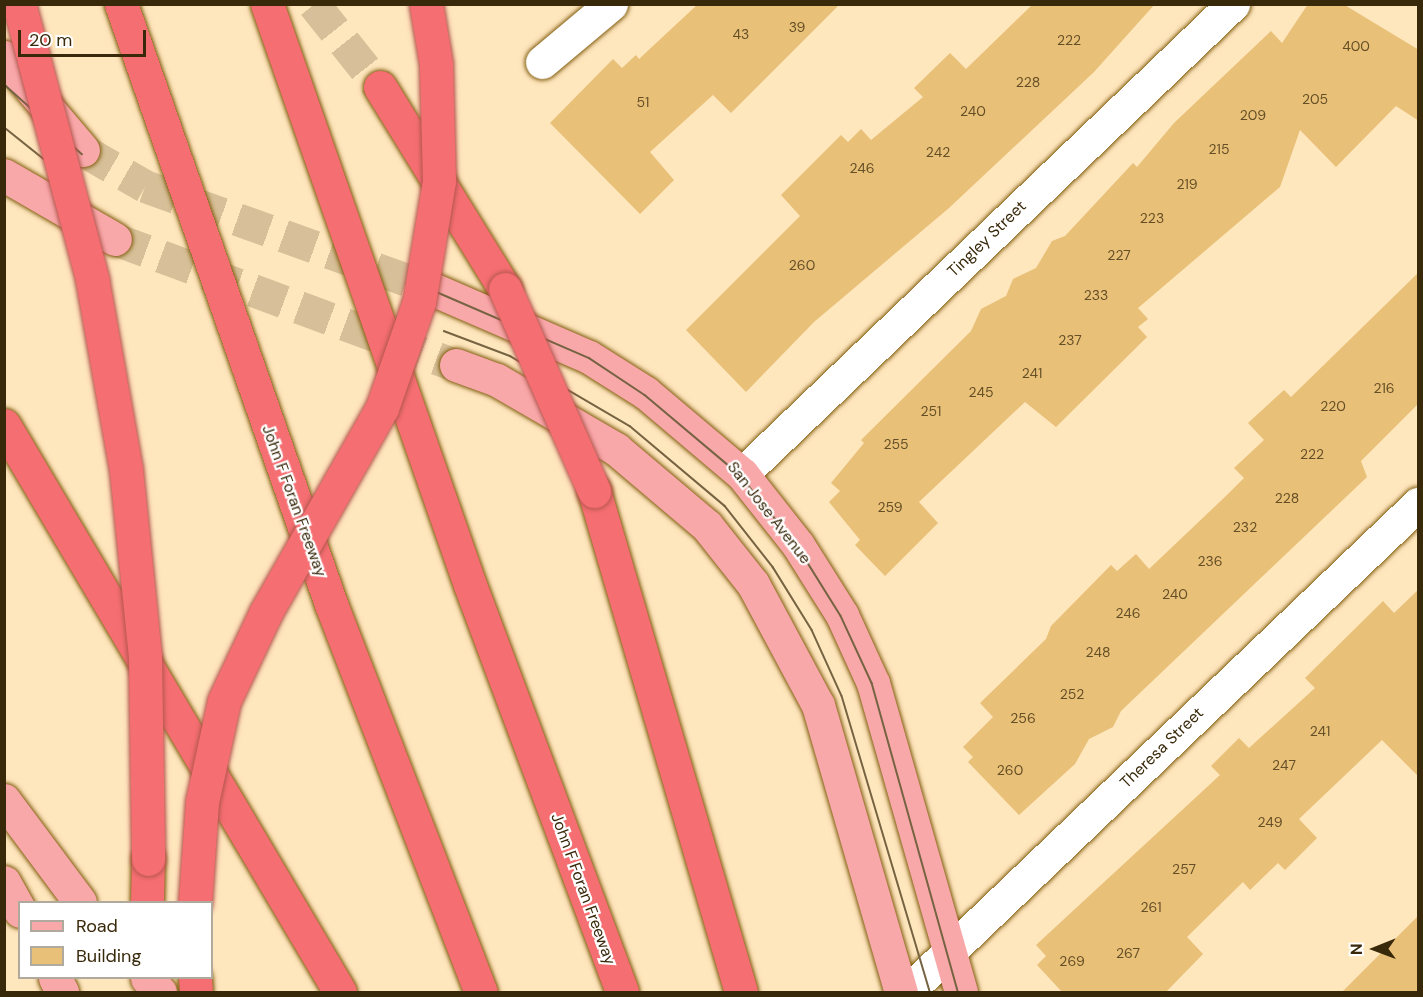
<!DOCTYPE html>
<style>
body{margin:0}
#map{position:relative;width:1423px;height:997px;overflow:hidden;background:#fee6bd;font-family:"DM Sans",sans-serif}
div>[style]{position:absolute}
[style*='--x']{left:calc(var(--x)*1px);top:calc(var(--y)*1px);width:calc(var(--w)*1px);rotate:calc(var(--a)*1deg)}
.building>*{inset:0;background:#e9c078}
.major-tunnel>*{height:33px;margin-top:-16.5px;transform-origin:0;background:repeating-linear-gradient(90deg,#d7c099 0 33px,transparent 0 49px)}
.highway-tunnel>*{height:33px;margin-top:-16.5px;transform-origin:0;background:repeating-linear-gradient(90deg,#d7c099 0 33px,transparent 0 49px)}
.roads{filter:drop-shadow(0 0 2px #825d10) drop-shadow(0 0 2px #825d10)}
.minor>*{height:33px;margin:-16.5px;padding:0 16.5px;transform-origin:16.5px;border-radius:16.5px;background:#fff}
.major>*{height:33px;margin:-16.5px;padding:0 16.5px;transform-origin:16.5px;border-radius:16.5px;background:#f9a8aa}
.highway>*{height:33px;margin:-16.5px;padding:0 16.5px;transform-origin:16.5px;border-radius:16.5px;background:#f56e72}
.tram>*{height:1.5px;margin:-0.75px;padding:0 0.75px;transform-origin:0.75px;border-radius:0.75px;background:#766342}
.bridges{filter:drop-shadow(0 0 2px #b3564e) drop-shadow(0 0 2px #b3564e)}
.highway-bridge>*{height:33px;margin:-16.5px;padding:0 16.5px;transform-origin:16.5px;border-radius:16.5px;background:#f56e72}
span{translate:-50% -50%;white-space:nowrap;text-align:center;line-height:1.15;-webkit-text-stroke:4.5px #fff;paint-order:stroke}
.number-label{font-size:14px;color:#654f26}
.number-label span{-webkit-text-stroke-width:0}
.street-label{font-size:16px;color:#39290b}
.frame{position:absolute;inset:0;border:6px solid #39290b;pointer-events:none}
.legend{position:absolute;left:18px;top:901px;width:195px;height:78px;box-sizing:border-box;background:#fff;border:2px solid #b0a99d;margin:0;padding:8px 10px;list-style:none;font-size:18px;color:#39290b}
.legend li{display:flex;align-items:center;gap:12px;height:30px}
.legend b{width:30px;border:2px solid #b0a99d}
.north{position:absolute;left:1345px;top:919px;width:60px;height:60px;-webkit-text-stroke:4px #fff;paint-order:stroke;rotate:269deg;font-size:16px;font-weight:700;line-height:24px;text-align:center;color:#39290b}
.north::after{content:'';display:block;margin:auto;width:21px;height:27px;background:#39290b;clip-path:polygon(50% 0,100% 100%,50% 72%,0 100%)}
.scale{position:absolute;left:18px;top:30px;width:128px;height:27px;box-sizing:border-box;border:3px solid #39290b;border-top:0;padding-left:8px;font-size:18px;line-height:21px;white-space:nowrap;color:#39290b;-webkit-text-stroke:4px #fff;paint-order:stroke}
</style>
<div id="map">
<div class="building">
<div style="clip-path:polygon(698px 4px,840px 4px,731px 113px,713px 95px,650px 152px,674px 180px,640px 214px,550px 123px,613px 59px,622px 68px,636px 55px,639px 59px)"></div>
<div style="clip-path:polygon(1033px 4px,1155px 4px,1094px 72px,949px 208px,814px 322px,746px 392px,686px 330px,800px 216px,781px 195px,841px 135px,848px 142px,861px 129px,871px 140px,923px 97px,914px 88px,950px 53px,966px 69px)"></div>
<div style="clip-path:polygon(1308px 4px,1343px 4px,1419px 50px,1419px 121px,1396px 106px,1336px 167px,1300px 130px,1280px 187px,1138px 308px,1148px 319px,1138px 327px,1147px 337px,1056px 427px,1025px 402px,919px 502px,938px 523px,885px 576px,855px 545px,860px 540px,829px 502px,840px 491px,831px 483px,864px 443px,861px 440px,971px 331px,981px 309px,1006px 296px,1013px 279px,1036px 268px,1052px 241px,1065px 236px,1133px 163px,1137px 167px,1174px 123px,1271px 31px,1282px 43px)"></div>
<div style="clip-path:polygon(1419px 272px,1419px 403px,1361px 461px,1367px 477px,1121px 711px,1113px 727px,1089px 739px,1075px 764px,1019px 815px,968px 762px,973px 757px,963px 747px,993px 717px,980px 703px,1046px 639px,1051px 626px,1111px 565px,1117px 571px,1136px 554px,1149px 569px,1228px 494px,1244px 478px,1234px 468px,1264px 440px,1248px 423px,1284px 390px,1291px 397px)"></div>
<div style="clip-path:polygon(1419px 589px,1419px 777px,1382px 740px,1299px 819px,1317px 838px,1285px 870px,1278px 863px,1250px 890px,1243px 882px,1187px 937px,1203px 954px,1165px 993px,1063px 993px,1037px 965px,1046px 956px,1036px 945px,1220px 775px,1211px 766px,1239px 738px,1249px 748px,1315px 688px,1305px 678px,1383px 601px,1394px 613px)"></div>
<div style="clip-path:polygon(1419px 915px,1419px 993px,1341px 993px)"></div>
</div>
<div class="major-tunnel">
<div style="--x:83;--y:150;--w:72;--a:30.1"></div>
<div style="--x:145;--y:186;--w:303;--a:19.7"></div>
<div style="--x:115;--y:239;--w:364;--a:20.3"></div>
</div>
<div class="highway-tunnel">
<div style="--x:314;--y:4;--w:106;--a:51.5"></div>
</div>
<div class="roads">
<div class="minor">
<div style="--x:542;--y:62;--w:90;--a:-40"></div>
<div style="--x:742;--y:474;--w:680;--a:-43.75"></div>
<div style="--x:907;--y:992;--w:707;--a:-43.68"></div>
</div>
<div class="major">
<div style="--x:4;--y:57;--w:122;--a:49.7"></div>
<div style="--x:4;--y:175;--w:128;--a:30"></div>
<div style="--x:430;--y:288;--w:173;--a:23.5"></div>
<div style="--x:589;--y:357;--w:67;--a:32.3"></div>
<div style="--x:646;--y:393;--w:126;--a:40.2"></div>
<div style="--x:742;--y:474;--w:90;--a:51.7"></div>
<div style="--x:798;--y:545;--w:83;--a:57.8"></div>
<div style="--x:842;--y:615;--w:75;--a:65.5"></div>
<div style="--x:873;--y:683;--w:321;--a:74.1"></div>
<div style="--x:456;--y:365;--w:44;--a:20.1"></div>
<div style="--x:497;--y:380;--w:138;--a:30.1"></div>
<div style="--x:616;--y:449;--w:119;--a:40.2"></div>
<div style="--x:707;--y:526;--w:74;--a:51.6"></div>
<div style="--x:753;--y:584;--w:137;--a:61.8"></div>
<div style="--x:818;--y:705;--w:299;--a:73.9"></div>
<div style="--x:4;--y:800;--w:127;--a:53.3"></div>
<div style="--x:4;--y:882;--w:33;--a:61"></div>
<div style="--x:55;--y:978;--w:16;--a:63"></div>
<div style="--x:147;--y:978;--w:19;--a:47"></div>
</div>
<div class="highway">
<div style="--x:121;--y:4;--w:636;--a:70.71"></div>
<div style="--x:331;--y:604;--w:416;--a:68.9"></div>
<div style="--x:267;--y:4;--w:615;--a:70.74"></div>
<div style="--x:470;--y:585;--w:434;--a:69.5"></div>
<div style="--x:380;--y:87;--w:238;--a:58.3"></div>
<div style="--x:4;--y:425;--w:659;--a:59.35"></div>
<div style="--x:594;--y:491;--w:522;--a:73.65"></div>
<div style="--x:147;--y:902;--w:43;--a:-88.7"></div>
<div style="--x:195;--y:978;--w:14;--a:86"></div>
</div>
</div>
<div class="tram">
<div style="--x:4;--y:84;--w:105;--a:41.9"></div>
<div style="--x:4;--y:127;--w:83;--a:38.7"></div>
<div style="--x:432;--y:290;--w:171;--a:23.4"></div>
<div style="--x:589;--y:358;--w:67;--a:33.5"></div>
<div style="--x:645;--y:395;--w:124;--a:40.1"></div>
<div style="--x:740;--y:475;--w:92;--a:51.1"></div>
<div style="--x:798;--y:547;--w:81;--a:58.1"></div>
<div style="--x:841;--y:616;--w:74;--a:65.2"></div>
<div style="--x:872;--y:683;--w:321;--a:74.4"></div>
<div style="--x:444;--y:331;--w:71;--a:20.7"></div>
<div style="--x:510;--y:356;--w:139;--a:30.3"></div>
<div style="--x:630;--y:426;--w:124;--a:40.1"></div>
<div style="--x:725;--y:506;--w:78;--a:51.8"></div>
<div style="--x:773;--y:567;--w:74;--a:58.2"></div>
<div style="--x:812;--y:630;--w:72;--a:65.6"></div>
<div style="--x:842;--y:696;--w:309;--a:73.4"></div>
</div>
<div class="bridges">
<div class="highway-bridge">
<div style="--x:19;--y:4;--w:285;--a:75.1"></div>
<div style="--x:92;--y:279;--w:194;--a:79.9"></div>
<div style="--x:126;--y:470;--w:188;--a:84.2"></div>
<div style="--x:145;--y:657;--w:202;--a:89.1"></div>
<div style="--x:505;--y:289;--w:221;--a:66.2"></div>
<div style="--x:195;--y:902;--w:100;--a:-86"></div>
<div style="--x:202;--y:802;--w:103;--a:-77.7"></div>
<div style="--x:224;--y:701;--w:98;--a:-64.7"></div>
<div style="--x:266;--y:612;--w:235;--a:-60.4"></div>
<div style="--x:382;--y:408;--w:112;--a:-70.8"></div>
<div style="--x:419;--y:302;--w:123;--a:-80.6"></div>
<div style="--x:439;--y:181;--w:117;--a:-91.5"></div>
<div style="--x:436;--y:64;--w:61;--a:-99.5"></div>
</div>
</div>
<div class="number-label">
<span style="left:797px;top:27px">39</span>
<span style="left:741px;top:34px">43</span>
<span style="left:1069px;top:40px">222</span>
<span style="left:1356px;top:46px">400</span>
<span style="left:1028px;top:82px">228</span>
<span style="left:1315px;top:99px">205</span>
<span style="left:643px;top:102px">51</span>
<span style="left:973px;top:111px">240</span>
<span style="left:1253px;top:115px">209</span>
<span style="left:1219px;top:149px">215</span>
<span style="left:938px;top:152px">242</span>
<span style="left:862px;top:168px">246</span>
<span style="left:1187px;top:184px">219</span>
<span style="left:1152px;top:218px">223</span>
<span style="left:1119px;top:255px">227</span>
<span style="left:802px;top:265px">260</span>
<span style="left:1096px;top:295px">233</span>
<span style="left:1070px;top:340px">237</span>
<span style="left:1032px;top:373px">241</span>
<span style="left:1384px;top:388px">216</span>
<span style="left:981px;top:392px">245</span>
<span style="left:1333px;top:406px">220</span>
<span style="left:931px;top:411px">251</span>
<span style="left:896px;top:444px">255</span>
<span style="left:1312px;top:454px">222</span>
<span style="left:1287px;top:498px">228</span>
<span style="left:890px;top:507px">259</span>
<span style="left:1245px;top:527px">232</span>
<span style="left:1210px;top:561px">236</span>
<span style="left:1175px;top:594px">240</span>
<span style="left:1128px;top:613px">246</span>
<span style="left:1098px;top:652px">248</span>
<span style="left:1072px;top:694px">252</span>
<span style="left:1023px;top:718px">256</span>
<span style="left:1320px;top:731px">241</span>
<span style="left:1284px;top:765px">247</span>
<span style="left:1010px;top:770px">260</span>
<span style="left:1270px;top:822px">249</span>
<span style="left:1184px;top:869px">257</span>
<span style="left:1151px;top:907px">261</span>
<span style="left:1128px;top:953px">267</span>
<span style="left:1072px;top:961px">269</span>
</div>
<div class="street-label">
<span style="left:987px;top:239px;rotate:-44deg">Tingley Street</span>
<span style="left:294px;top:501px;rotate:70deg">John F Foran Freeway</span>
<span style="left:769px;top:513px;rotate:52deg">San Jose Avenue</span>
<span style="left:1162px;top:748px;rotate:-44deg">Theresa Street</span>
<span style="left:583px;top:889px;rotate:70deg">John F Foran Freeway</span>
</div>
<div class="frame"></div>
<ul class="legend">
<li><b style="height:8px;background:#f9a8aa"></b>Road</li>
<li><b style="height:16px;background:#e9c078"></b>Building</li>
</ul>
<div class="north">N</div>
<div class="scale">20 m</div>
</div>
